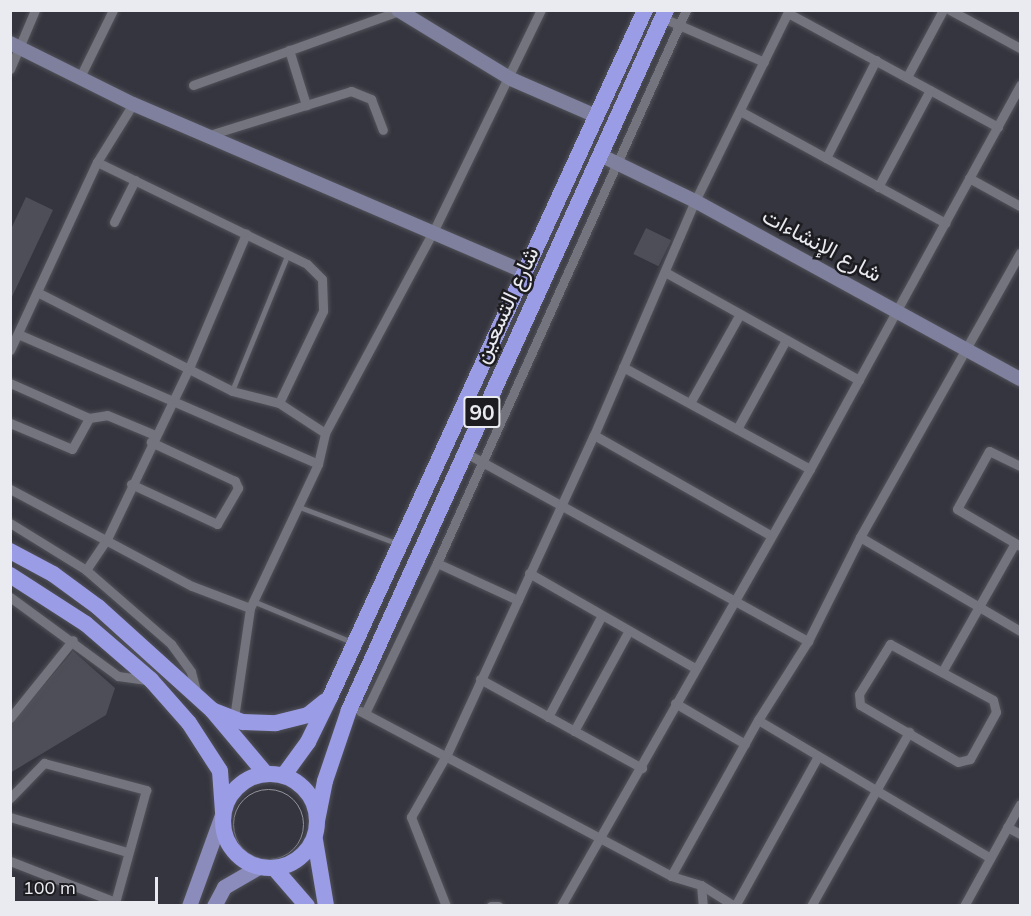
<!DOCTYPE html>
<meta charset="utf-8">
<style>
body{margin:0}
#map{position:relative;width:1031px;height:916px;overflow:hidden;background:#34353e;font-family:Mulish,Vazirmatn,sans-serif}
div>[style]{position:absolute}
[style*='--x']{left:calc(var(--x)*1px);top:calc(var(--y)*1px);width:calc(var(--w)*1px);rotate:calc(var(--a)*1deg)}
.building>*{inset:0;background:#4d4e58;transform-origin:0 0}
.path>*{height:1.5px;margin-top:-0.75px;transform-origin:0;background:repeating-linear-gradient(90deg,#94959c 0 4.5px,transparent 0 7.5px)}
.path>.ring{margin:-0.75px;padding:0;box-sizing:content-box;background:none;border:1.5px solid #94959c;border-radius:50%}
.roads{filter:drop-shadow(0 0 2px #52525a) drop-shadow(0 0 2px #52525a)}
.lane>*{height:4.5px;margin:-2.25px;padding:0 2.25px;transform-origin:2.25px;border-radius:2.25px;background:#73747e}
.street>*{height:9px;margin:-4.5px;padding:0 4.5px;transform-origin:4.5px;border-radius:4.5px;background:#73747e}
.secondary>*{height:14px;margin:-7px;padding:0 7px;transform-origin:7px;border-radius:7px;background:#7f809d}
.primary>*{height:15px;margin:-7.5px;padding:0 7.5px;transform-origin:7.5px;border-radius:7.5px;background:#8b8cbc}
.highway>*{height:16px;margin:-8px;padding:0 8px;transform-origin:8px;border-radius:8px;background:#9b9ce6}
.highway>.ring{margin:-8px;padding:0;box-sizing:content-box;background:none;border:16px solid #9b9ce6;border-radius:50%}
span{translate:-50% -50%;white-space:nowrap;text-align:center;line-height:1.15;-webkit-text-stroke:5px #1d1d21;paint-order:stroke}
.shield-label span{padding:2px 4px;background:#1d1d21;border:2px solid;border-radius:4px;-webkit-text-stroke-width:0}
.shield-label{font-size:21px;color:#eaebf1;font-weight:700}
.street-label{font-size:22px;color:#eaebf1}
.frame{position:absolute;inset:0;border:12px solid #eaebf1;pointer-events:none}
.scale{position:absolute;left:12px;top:877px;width:146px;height:27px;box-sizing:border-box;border:3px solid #eaebf1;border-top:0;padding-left:8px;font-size:18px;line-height:21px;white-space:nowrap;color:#eaebf1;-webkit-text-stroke:4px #1d1d21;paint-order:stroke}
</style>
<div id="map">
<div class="building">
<div style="clip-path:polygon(26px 197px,53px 210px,10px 301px,10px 231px)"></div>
<div style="left:646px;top:228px;width:28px;height:29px;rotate:26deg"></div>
<div style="clip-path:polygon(73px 651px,115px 688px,106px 715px,10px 773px,10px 725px)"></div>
</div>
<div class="path">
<div class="ring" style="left:234px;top:790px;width:68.5px;height:68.5px"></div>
</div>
<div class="roads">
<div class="lane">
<div style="--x:232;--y:391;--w:148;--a:-67.8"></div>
<div style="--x:297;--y:506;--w:106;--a:20.5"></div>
<div style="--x:253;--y:601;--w:107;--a:22.5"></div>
</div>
<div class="street">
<div style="--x:950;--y:10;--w:80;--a:28.5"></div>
<div style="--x:788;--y:13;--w:239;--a:28.5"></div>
<div style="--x:663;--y:18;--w:110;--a:23.5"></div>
<div style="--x:289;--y:50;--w:58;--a:72.8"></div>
<div style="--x:10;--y:69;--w:64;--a:-67"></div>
<div style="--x:907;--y:77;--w:76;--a:-61.8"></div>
<div style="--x:79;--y:79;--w:77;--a:-63.8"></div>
<div style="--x:193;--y:85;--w:218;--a:-19.8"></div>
<div style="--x:740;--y:111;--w:234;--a:28.6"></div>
<div style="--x:206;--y:136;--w:152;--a:-17.2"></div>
<div style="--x:351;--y:91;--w:22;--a:22"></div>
<div style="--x:371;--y:99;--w:33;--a:69"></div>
<div style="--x:826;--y:158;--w:110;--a:-63"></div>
<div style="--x:97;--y:162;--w:233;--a:25.9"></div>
<div style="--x:307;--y:264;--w:21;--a:45"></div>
<div style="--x:322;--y:279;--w:32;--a:88"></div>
<div style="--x:323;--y:311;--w:102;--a:115.6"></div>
<div style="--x:969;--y:178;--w:58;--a:28.8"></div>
<div style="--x:878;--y:187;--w:110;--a:-61.8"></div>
<div style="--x:114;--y:222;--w:47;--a:-63.4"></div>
<div style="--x:665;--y:272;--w:222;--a:29.1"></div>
<div style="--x:37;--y:292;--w:219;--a:26.9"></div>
<div style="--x:232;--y:391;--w:49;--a:14.3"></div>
<div style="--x:279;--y:403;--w:55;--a:33.1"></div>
<div style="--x:18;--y:334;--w:327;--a:23.4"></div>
<div style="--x:10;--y:350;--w:207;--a:-65.2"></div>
<div style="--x:97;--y:162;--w:68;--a:-58.2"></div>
<div style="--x:623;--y:367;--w:213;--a:28.6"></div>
<div style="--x:10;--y:383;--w:86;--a:23.9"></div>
<div style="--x:89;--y:418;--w:18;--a:-9"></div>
<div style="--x:107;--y:415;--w:52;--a:22.6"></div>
<div style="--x:690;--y:403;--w:102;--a:-60.7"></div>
<div style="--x:10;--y:423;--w:67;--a:22.8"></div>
<div style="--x:72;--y:449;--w:35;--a:-61"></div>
<div style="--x:737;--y:429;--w:102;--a:-61.2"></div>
<div style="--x:594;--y:435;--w:202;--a:29.6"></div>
<div style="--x:464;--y:452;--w:393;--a:28.8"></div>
<div style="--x:1020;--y:466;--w:34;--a:-154"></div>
<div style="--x:989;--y:451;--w:66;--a:118.9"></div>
<div style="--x:957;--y:509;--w:73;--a:30.4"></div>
<div style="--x:131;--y:484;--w:95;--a:24.9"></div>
<div style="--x:217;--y:524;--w:42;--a:-59.7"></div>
<div style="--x:238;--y:488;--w:8;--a:-113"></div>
<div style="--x:235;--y:481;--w:93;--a:-155.1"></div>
<div style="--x:10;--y:489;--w:206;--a:28.1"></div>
<div style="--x:192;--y:586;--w:62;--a:20.8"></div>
<div style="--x:10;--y:523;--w:89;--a:31.7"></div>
<div style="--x:86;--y:570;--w:113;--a:41"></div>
<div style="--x:171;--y:644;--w:34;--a:54"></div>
<div style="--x:191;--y:672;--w:23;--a:75"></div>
<div style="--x:860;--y:537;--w:186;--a:30.4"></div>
<div style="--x:437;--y:563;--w:89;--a:24.6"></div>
<div style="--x:86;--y:570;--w:37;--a:-56"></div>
<div style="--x:107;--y:539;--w:190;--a:-64.4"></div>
<div style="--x:189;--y:368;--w:146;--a:-67"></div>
<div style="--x:529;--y:573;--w:191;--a:29.8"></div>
<div style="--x:10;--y:597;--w:134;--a:36.2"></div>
<div style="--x:118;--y:676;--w:29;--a:8"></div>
<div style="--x:890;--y:644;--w:117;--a:28.5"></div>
<div style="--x:993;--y:700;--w:12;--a:76"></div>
<div style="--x:996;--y:712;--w:54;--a:119"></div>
<div style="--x:970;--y:759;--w:12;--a:166"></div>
<div style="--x:958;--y:762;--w:113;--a:-149.8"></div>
<div style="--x:860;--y:705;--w:11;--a:-95"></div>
<div style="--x:859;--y:694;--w:59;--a:-58.2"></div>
<div style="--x:942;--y:672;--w:148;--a:-60.5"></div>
<div style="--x:480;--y:679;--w:185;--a:28.8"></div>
<div style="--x:675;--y:703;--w:81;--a:30.4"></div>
<div style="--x:360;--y:711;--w:352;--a:27.9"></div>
<div style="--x:671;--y:876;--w:31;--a:17"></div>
<div style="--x:701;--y:885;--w:40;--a:32"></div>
<div style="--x:366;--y:711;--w:164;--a:-64.4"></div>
<div style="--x:437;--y:563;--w:606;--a:-65.76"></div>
<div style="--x:548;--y:717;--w:113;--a:-62.1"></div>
<div style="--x:10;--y:718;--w:100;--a:-51.1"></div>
<div style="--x:234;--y:718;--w:111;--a:-81.7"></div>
<div style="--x:250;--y:608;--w:159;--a:-64.7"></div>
<div style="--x:318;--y:464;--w:32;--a:-77"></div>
<div style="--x:325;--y:433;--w:228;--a:-61.8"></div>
<div style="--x:433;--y:232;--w:247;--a:-64.1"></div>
<div style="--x:758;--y:720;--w:270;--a:30.7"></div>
<div style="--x:574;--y:731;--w:113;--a:-61.4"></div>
<div style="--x:10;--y:798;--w:49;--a:-45.8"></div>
<div style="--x:44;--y:763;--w:106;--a:14.8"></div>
<div style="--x:146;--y:790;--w:120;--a:105.4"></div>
<div style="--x:10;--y:817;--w:122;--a:16.7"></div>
<div style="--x:1007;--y:827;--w:15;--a:28"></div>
<div style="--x:10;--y:861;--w:113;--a:21.3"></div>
<div style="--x:671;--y:876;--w:179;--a:-60.9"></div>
<div style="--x:758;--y:720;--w:93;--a:-57.7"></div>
<div style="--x:808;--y:641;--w:116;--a:-63.4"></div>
<div style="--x:860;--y:537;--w:326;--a:-60.6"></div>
<div style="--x:701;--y:885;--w:21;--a:85"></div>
<div style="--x:446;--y:906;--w:96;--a:-111.5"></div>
<div style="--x:411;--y:817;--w:73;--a:-60.3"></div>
<div style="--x:447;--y:754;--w:351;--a:-65.3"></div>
<div style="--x:594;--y:435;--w:255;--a:-66.7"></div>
<div style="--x:695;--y:201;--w:213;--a:-63.8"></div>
<div style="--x:491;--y:906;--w:7;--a:0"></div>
<div style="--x:561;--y:906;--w:503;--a:-60.33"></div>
<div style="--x:810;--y:469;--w:438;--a:-61.3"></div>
<div style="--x:735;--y:906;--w:171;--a:-61"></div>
<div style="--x:811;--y:906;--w:200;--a:-60.6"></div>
<div style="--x:964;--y:906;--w:116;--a:-61.2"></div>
</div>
<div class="secondary">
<div style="--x:398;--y:10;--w:132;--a:31.4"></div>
<div style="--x:511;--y:79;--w:93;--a:23.5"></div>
<div style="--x:10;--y:43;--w:137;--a:26.4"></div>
<div style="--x:133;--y:104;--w:426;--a:23.2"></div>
<div style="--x:600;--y:155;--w:106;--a:25.8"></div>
<div style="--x:695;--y:201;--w:371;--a:28.7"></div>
</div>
<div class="primary">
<div style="--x:189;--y:906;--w:100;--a:-70.1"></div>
<div style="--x:214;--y:906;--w:21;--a:-62"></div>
<div style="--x:224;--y:887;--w:39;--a:-30"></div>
</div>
<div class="highway">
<div style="--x:10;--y:551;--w:49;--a:28.1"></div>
<div style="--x:53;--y:574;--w:56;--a:36.3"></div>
<div style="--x:98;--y:607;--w:154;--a:42.1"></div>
<div style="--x:212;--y:710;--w:82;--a:49.9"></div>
<div style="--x:10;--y:575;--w:90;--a:32.8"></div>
<div style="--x:86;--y:624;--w:86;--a:40.7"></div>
<div style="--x:151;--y:680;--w:57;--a:48.5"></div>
<div style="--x:189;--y:723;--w:57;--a:57.1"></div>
<div style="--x:220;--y:771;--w:41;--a:85.8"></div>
<div style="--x:214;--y:711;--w:31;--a:21"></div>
<div style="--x:243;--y:722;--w:33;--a:2"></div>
<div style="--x:276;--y:723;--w:33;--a:-14"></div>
<div style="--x:308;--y:715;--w:22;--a:-39"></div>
<div class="ring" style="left:223px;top:774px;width:78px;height:78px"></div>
<div style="--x:284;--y:775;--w:41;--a:-54"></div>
<div style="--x:308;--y:742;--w:50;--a:-63.9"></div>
<div style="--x:330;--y:697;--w:756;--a:-65.37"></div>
<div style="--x:317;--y:821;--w:41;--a:-78.7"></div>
<div style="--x:325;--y:781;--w:75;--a:-71.3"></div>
<div style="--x:349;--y:710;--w:768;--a:-65.64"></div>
<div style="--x:315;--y:840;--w:67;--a:80.5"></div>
<div style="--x:275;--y:869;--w:49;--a:49.1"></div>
</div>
</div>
<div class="shield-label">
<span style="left:482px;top:412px">90</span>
</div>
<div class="street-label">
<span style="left:822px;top:245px;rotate:28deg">شارع الإنشاءات</span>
<span style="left:506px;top:305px;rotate:-65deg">شارع التسعين</span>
</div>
<div class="frame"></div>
<div class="scale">100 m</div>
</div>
